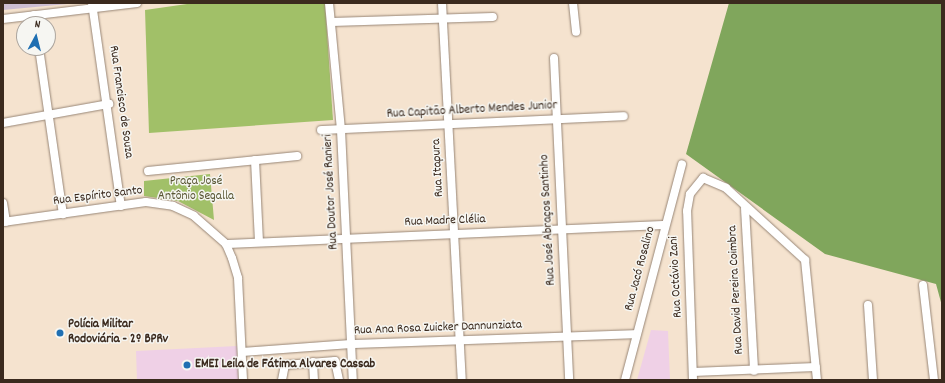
<!DOCTYPE html>
<meta charset="utf-8">
<style>
body{margin:0}
#map{position:relative;width:945px;height:383px;overflow:hidden;background:#f5e3cf;font-family:Dekko,sans-serif}
div>[style]{position:absolute}
[style*='--x']{left:calc(var(--x)*1px);top:calc(var(--y)*1px);width:calc(var(--w)*1px);rotate:calc(var(--a)*1deg)}
.built>*{inset:0;background:#efd0e6}
.industrial>*{inset:0;background:#cdbed2}
.green>*{inset:0;background:#a1c068}
.forest>*{inset:0;background:#80a65c}
.roads{filter:drop-shadow(0 0 1px #988676) drop-shadow(0 0 1px #988676)}
.minor>*{height:8px;margin:-4px;padding:0 4px;transform-origin:4px;border-radius:4px;background:#fff}
.dots>*{width:11px;height:11px;translate:-50% -50%;box-sizing:border-box;border:2px solid #f6f6f2;border-radius:50%}
span{translate:-50% -50%;white-space:nowrap;text-align:center;line-height:1.15;-webkit-text-stroke:3px #f6f6f2;paint-order:stroke}
.street-label{font-size:13px;color:#3b2a1e}
.park-label{font-size:13px;color:#5a5734}
.poi-label{font-size:13px;color:#3b2a1e;font-weight:700}
.left{translate:0 -50%;text-align:left}
.frame{position:absolute;inset:0;border:4px solid #3b2a1e;pointer-events:none}
.north{position:absolute;left:16px;top:16px;width:40px;height:40px;box-sizing:border-box;background:#f6f6f2;border:1px solid #aba49d;border-radius:50%;rotate:7deg;font-size:11px;font-weight:700;line-height:16px;text-align:center;color:#3b2a1e}
.north::after{content:'';display:block;margin:auto;width:14px;height:18px;background:#1f6fb2;clip-path:polygon(50% 0,100% 100%,50% 72%,0 100%)}
</style>
<div id="map">
<div class="built">
<div style="clip-path:polygon(651px 330px,668px 331px,670px 380px,637px 380px)"></div>
<div style="clip-path:polygon(237px 346px,239px 380px,137px 380px,136px 351px)"></div>
</div>
<div class="industrial">
<div style="clip-path:polygon(3px 3px,78px 3px,3px 10px)"></div>
</div>
<div class="green">
<div style="clip-path:polygon(194px 3px,325px 3px,333px 120px,149px 133px,145px 10px)"></div>
<div style="clip-path:polygon(210px 174px,214px 220px,178px 201px,144px 196px,144px 181px)"></div>
</div>
<div class="forest">
<div style="clip-path:polygon(729px 3px,942px 3px,942px 306px,936px 284px,825px 254px,686px 154px)"></div>
</div>
<div class="roads">
<div class="minor">
<div style="--x:92;--y:3;--w:205;--a:81.9"></div>
<div style="--x:329;--y:3;--w:128;--a:84.6"></div>
<div style="--x:341;--y:130;--w:250;--a:87.3"></div>
<div style="--x:442;--y:3;--w:378;--a:87"></div>
<div style="--x:573;--y:3;--w:29;--a:84"></div>
<div style="--x:34;--y:15;--w:9;--a:84"></div>
<div style="--x:3;--y:19;--w:135;--a:-6.8"></div>
<div style="--x:332;--y:22;--w:161;--a:-1.8"></div>
<div style="--x:39;--y:48;--w:168;--a:81.8"></div>
<div style="--x:554;--y:58;--w:322;--a:87.3"></div>
<div style="--x:3;--y:123;--w:108;--a:-10.2"></div>
<div style="--x:321;--y:130;--w:303;--a:-2.6"></div>
<div style="--x:255;--y:160;--w:81;--a:87.2"></div>
<div style="--x:148;--y:171;--w:150;--a:-5.7"></div>
<div style="--x:3;--y:203;--w:19;--a:81"></div>
<div style="--x:745;--y:208;--w:163;--a:86.8"></div>
<div style="--x:3;--y:222;--w:144;--a:-8"></div>
<div style="--x:146;--y:202;--w:27;--a:8"></div>
<div style="--x:173;--y:206;--w:23;--a:25"></div>
<div style="--x:194;--y:216;--w:43;--a:41.2"></div>
<div style="--x:226;--y:244;--w:15;--a:67"></div>
<div style="--x:232;--y:258;--w:21;--a:73"></div>
<div style="--x:238;--y:278;--w:102;--a:87.2"></div>
<div style="--x:226;--y:244;--w:439;--a:-2.5"></div>
<div style="--x:923;--y:285;--w:96;--a:83.4"></div>
<div style="--x:868;--y:305;--w:75;--a:86.2"></div>
<div style="--x:242;--y:352;--w:109;--a:-4.2"></div>
<div style="--x:351;--y:344;--w:285;--a:-2"></div>
<div style="--x:313;--y:362;--w:18;--a:87"></div>
<div style="--x:693;--y:372;--w:123;--a:-2.3"></div>
<div style="--x:282;--y:380;--w:15;--a:-79"></div>
<div style="--x:285;--y:365;--w:50;--a:-4.6"></div>
<div style="--x:335;--y:361;--w:19;--a:78"></div>
<div style="--x:625;--y:380;--w:223;--a:-75.2"></div>
<div style="--x:693;--y:380;--w:169;--a:-92"></div>
<div style="--x:687;--y:211;--w:17;--a:-80"></div>
<div style="--x:690;--y:194;--w:21;--a:-51"></div>
<div style="--x:703;--y:178;--w:25;--a:23"></div>
<div style="--x:726;--y:188;--w:107;--a:42.3"></div>
<div style="--x:805;--y:260;--w:121;--a:84.3"></div>
</div>
</div>
<div class="dots">
<div style="left:60px;top:333px;background:#1f6fb2"></div>
<div style="left:187px;top:365px;background:#1f6fb2"></div>
</div>
<div class="street-label">
<span style="left:120px;top:102px;rotate:82deg">Rua Francisco de Souza</span>
<span style="left:472px;top:111px;rotate:-3deg">Rua Capitão Alberto Mendes Junior</span>
<span style="left:439px;top:168px;rotate:-93deg">Rua Itapura</span>
<span style="left:332px;top:192px;rotate:-93deg">Rua Doutor José Ranieri</span>
<span style="left:98px;top:197px;rotate:-7deg">Rua Espírito Santo</span>
<span style="left:549px;top:220px;rotate:-93deg">Rua José Abraços Santinho</span>
<span style="left:445px;top:222px;rotate:-2deg">Rua Madre Clélia</span>
<span style="left:641px;top:269px;rotate:-75deg">Rua Jacó Rosalino</span>
<span style="left:677px;top:277px;rotate:-93deg">Rua Octávio Zani</span>
<span style="left:737px;top:290px;rotate:-93deg">Rua David Pereira Coimbra</span>
<span style="left:438px;top:329px;rotate:-2deg">Rua Ana Rosa Zuicker Dannunziata</span>
</div>
<div class="park-label">
<span style="left:196px;top:190px">Praça José<br>Antônio Segalla</span>
</div>
<div class="poi-label">
<span class="left" style="left:68px;top:333px">Polícia Militar<br>Rodoviária - 2º BPRv</span>
<span class="left" style="left:195px;top:365px">EMEI Leila de Fátima Alvares Cassab</span>
</div>
<div class="frame"></div>
<div class="north">N</div>
</div>
